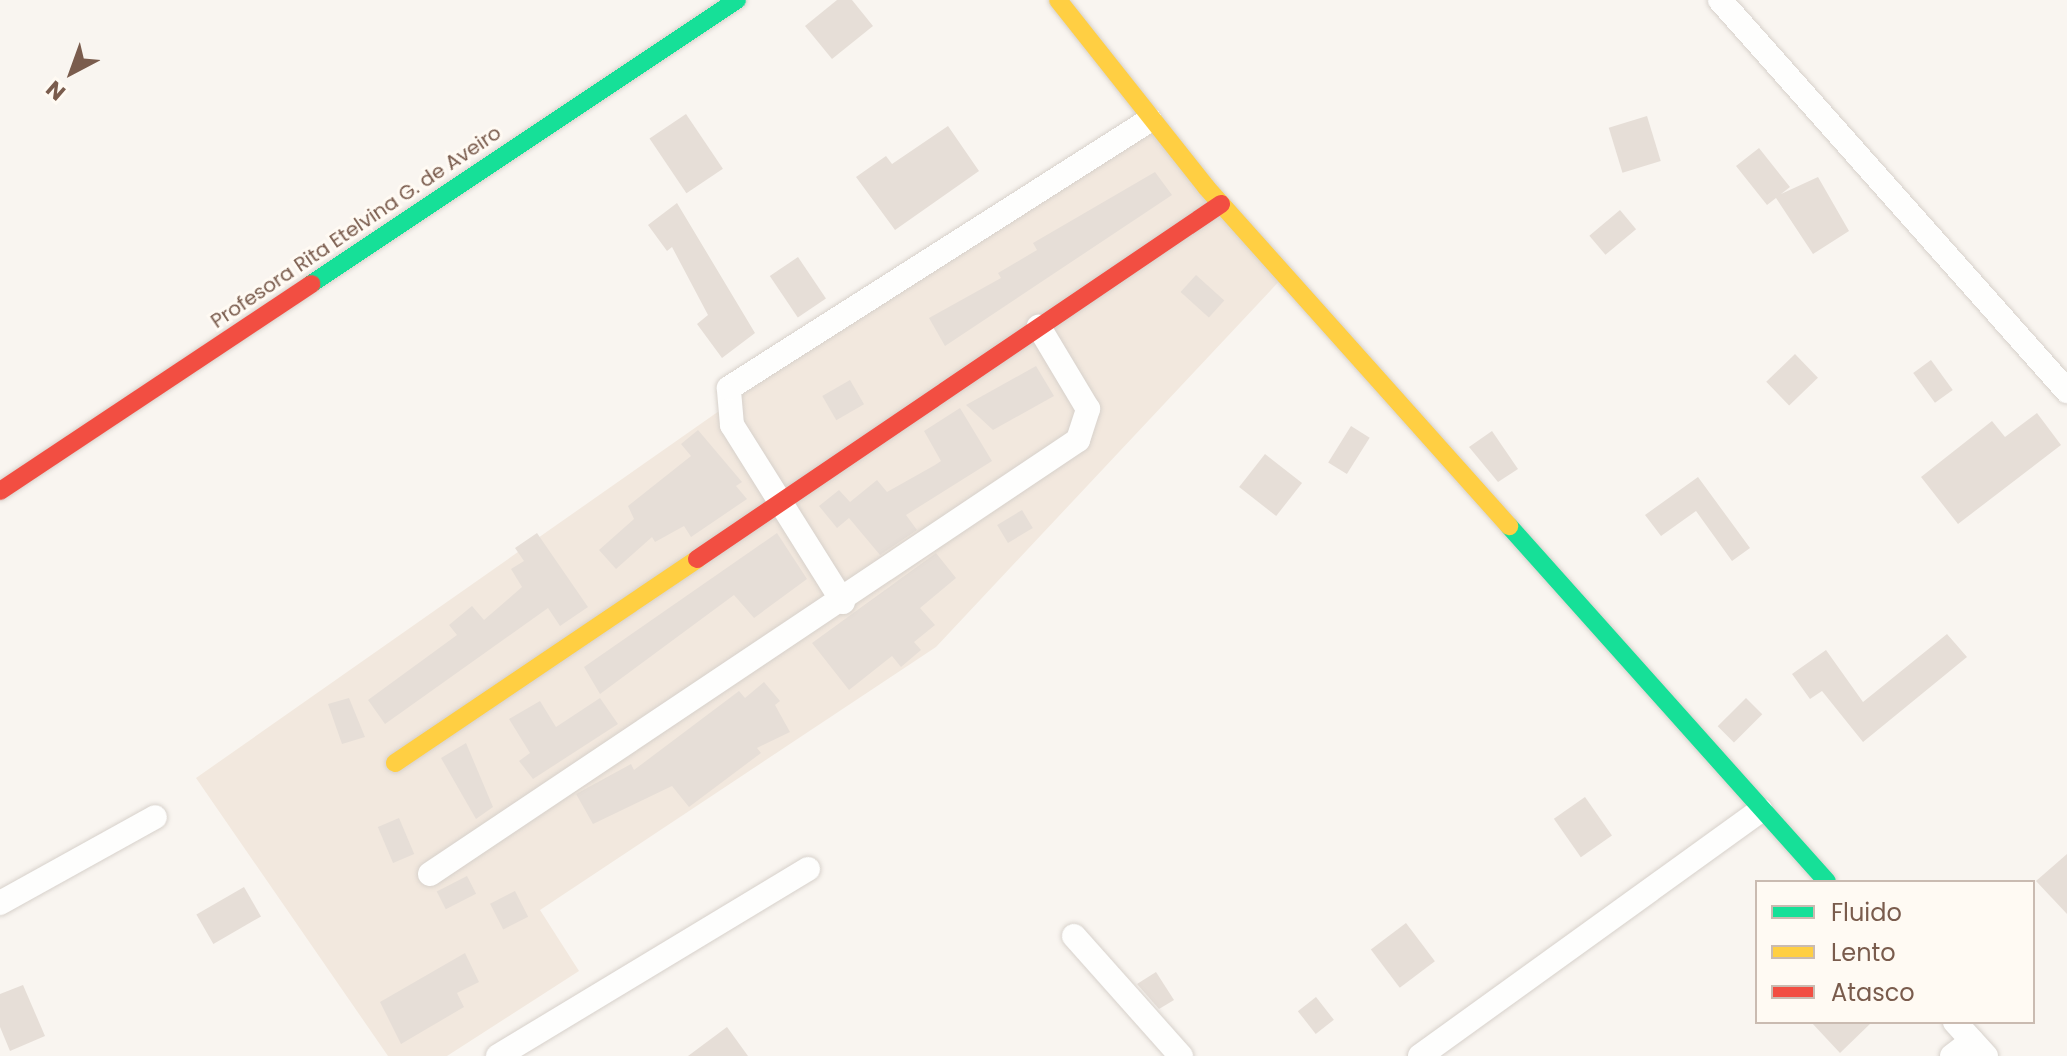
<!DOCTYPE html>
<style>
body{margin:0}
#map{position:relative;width:2067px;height:1056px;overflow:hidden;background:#f9f5f0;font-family:Poppins,sans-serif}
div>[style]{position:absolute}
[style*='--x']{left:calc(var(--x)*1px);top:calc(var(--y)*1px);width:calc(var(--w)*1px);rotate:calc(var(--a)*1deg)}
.residential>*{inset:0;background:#f2e8de}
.building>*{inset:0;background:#e6ded7;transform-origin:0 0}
.roads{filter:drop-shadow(0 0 2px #d7d1cb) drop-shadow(0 0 2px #d7d1cb)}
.street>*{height:24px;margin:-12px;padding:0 12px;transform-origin:12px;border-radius:12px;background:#fefefd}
.fast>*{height:18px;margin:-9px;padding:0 9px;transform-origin:9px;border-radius:9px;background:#16e098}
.slow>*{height:18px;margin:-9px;padding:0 9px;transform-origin:9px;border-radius:9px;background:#ffcf43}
.jam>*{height:18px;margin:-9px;padding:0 9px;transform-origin:9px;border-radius:9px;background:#f24e42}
span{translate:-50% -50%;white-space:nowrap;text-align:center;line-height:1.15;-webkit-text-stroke:6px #fffaf3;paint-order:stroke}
.street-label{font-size:20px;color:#7a5c4d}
.legend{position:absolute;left:1755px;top:880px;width:280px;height:144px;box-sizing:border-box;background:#fffaf3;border:2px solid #cabbb1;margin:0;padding:10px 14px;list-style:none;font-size:24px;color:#7a5c4d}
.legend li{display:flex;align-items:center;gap:16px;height:40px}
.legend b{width:40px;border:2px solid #cabbb1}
.north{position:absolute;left:32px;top:32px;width:80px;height:80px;-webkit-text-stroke:6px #fffaf3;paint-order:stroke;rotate:221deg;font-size:22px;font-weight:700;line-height:32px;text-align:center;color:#7a5c4d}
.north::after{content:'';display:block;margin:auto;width:28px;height:36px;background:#7a5c4d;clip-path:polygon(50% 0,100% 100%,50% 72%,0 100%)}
</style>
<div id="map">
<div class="residential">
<div style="clip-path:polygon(1145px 112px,1286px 274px,936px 647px,540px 910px,579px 971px,447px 1056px,388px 1056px,196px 778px)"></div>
</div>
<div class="building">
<div style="clip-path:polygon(837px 0,852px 0,873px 26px,832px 59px,805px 26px)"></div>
<div style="left:686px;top:114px;width:66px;height:44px;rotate:56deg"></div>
<div style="left:1647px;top:116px;width:47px;height:40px;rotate:73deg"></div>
<div style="clip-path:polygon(948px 126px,979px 171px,895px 230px,856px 177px,886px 156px,892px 164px)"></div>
<div style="clip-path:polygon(1759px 148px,1790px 187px,1781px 194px,1818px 177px,1849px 231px,1813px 254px,1776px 198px,1767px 205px,1736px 166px)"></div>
<div style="clip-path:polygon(1155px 172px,1172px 195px,945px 346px,929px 318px,1001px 278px,998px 273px,1037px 250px,1033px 243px)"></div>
<div style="clip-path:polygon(677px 203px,755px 333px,722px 358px,697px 324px,708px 315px,672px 247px,667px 251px,648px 225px)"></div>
<div style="left:1620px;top:210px;width:25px;height:40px;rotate:50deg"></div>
<div style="left:798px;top:257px;width:50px;height:34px;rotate:56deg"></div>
<div style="left:1196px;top:275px;width:38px;height:23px;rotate:42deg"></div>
<div style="left:1795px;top:354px;width:33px;height:40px;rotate:46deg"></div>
<div style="left:1931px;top:360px;width:37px;height:22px;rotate:54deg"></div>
<div style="clip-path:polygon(1036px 366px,1054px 396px,993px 430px,966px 405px)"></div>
<div style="left:850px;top:380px;width:28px;height:32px;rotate:60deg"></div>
<div style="clip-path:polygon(960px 408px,992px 461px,906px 515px,917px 530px,880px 555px,849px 518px,837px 528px,819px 506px,839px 490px,850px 502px,877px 480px,887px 492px,935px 465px,941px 461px,924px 431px)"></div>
<div style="clip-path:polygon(2037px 413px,2061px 445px,1958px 524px,1921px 477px,1992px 421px,2005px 437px)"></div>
<div style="left:1351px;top:426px;width:22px;height:43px;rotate:32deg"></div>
<div style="clip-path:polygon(698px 430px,742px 482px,736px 486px,747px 499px,691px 537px,684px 526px,655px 542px,652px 537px,616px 569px,599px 550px,634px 519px,628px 506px,691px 456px,681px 444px)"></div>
<div style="clip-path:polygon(1492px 431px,1518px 469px,1498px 482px,1469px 447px)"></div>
<div style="left:1265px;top:454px;width:47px;height:42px;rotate:38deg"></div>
<div style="clip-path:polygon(1698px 477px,1750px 548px,1732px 561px,1696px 511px,1661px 536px,1645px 515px)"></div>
<div style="left:1022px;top:510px;width:21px;height:29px;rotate:59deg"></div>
<div style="clip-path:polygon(537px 533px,588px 607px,560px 626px,548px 608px,385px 724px,368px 700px,457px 635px,449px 625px,472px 606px,484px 620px,522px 587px,511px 569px,524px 561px,515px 548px)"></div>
<div style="clip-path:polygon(777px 533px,807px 579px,754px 618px,734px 595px,600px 694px,584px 667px)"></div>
<div style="clip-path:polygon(936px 553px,956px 578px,920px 608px,935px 625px,914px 642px,921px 650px,901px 667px,892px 656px,849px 690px,812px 643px)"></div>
<div style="clip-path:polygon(1947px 634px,1967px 657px,1863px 742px,1822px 691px,1810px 699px,1792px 674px,1826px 650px,1863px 702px)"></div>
<div style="clip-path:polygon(764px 682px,780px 701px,775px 705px,790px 732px,757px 748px,761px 753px,689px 807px,672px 786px,593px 824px,576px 794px,631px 764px,634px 770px,739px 691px,745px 698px)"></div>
<div style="clip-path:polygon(349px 698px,365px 737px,342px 744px,328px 704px)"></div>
<div style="clip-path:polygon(600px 698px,618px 724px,533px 779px,519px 761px,530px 753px,509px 719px,540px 701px,556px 727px)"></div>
<div style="left:1746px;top:698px;width:23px;height:40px;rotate:45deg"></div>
<div style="clip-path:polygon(466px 743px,493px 807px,476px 819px,441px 758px)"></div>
<div style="left:1585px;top:797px;width:47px;height:38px;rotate:55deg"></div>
<div style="left:399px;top:818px;width:39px;height:23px;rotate:67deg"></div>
<div style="clip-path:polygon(2067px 854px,2067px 914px,2036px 881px)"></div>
<div style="left:467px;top:876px;width:20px;height:34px;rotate:63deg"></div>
<div style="left:244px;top:887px;width:34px;height:55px;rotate:60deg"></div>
<div style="left:515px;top:891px;width:29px;height:28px;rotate:63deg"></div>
<div style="left:1406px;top:923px;width:48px;height:44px;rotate:53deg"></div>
<div style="clip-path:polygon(465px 953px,479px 982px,457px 993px,464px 1007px,401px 1044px,380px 1002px)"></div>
<div style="clip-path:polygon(1156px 972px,1174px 1000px,1159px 1009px,1137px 984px)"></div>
<div style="clip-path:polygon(23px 985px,45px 1036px,10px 1051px,0 1027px,0 994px)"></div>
<div style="left:1316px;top:997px;width:29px;height:23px;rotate:52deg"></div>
<div style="clip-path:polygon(1811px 1022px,1872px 1022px,1840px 1053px)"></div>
<div style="clip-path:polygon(727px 1027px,748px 1056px,688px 1056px)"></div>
</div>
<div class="roads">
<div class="street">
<div style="--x:1720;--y:0;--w:523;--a:48.41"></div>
<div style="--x:843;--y:602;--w:209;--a:-122.1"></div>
<div style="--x:732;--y:425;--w:37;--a:-95"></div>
<div style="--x:729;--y:388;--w:499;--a:-32.5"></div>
<div style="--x:430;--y:874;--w:780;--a:-33.81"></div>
<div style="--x:1078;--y:440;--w:33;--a:-72"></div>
<div style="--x:1088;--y:409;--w:96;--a:-120.9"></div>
<div style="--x:0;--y:903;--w:177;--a:-29"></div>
<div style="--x:1074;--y:936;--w:161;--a:48.3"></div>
<div style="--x:1955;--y:1022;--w:46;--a:47.6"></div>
<div style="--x:498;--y:1056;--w:362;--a:-31.1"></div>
<div style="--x:1420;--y:1056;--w:420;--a:-35.8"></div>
<div style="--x:1952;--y:1056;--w:25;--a:-37"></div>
</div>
<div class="fast">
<div style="--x:311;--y:284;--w:512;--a:-33.69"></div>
<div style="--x:1509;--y:526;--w:477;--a:48.2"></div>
</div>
<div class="slow">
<div style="--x:1058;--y:0;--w:238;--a:51.6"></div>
<div style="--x:1206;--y:187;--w:455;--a:48.2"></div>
<div style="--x:395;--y:763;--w:364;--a:-34"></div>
</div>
<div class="jam">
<div style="--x:0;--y:491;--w:374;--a:-33.6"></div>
<div style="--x:697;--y:559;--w:633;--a:-34.12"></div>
</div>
</div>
<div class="street-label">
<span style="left:356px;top:227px;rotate:-34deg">Profesora Rita Etelvina G. de Aveiro</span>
</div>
<ul class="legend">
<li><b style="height:10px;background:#16e098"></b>Fluido</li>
<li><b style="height:10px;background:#ffcf43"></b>Lento</li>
<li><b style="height:10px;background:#f24e42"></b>Atasco</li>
</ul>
<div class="north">N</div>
</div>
